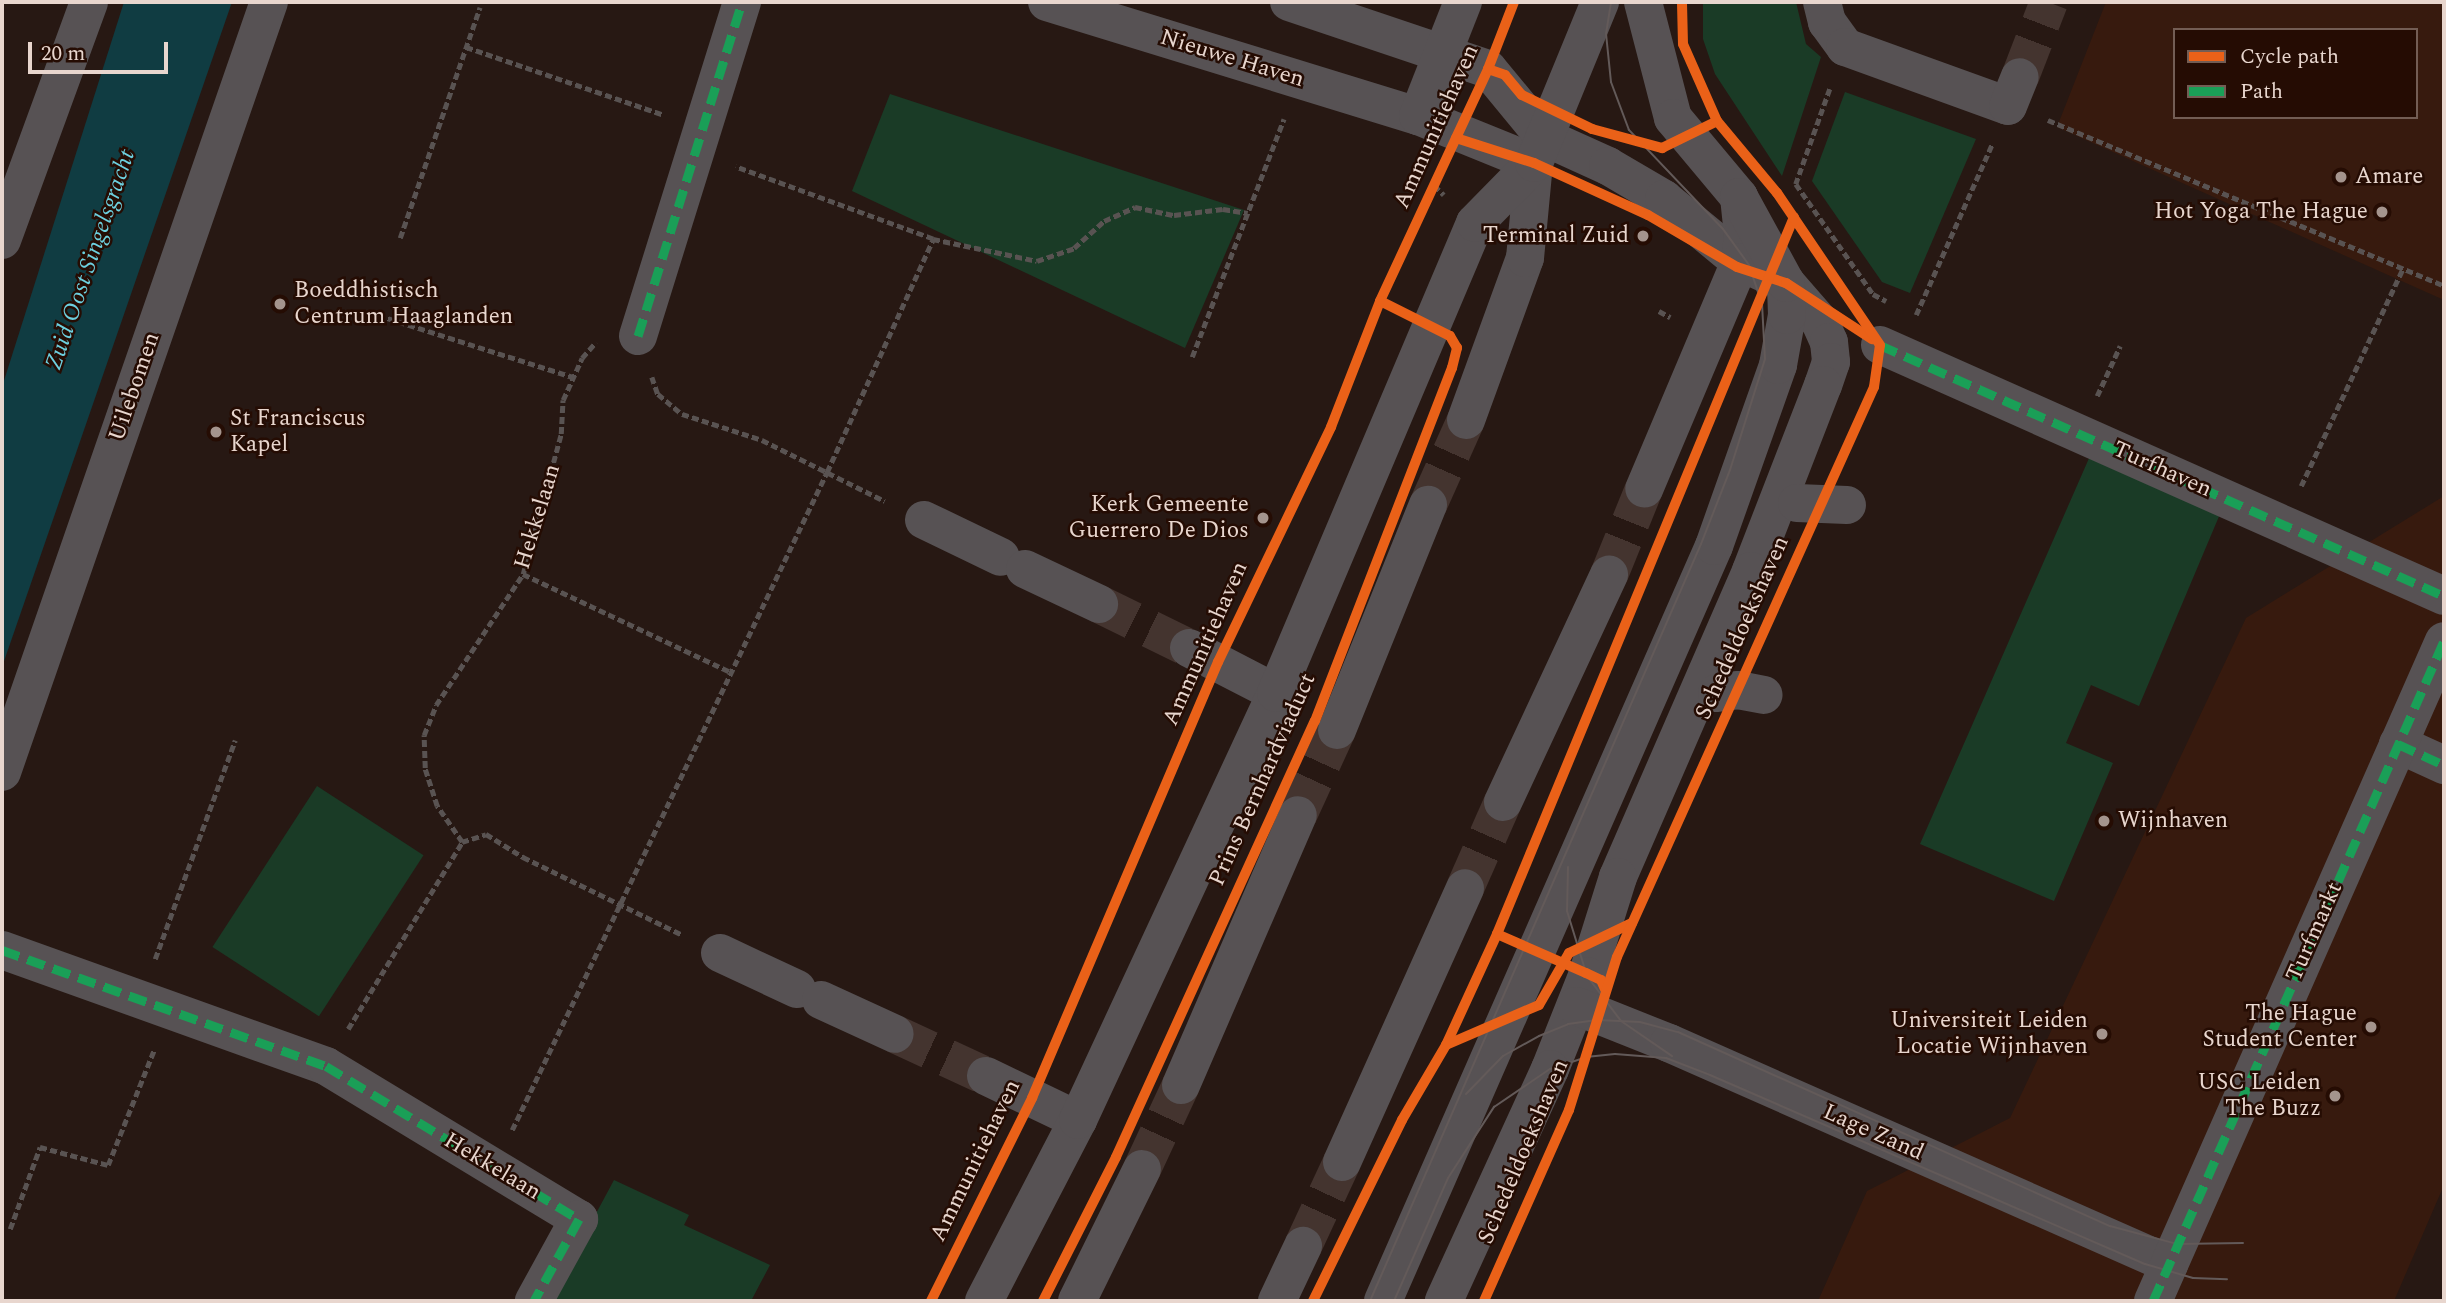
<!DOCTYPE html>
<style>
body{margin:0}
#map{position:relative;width:2446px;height:1303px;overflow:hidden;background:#271813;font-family:Spectral,serif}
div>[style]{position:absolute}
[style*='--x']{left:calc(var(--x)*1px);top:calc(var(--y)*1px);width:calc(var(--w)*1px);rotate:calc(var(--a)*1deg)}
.built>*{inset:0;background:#371a0e}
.green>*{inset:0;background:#1a3b26;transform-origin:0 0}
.water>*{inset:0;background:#103c42}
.minor-tunnel>*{height:38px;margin-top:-19px;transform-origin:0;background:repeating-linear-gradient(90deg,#44342f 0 38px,transparent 0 57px)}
.path>*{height:4.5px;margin-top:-2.25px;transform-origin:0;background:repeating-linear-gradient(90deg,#595352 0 7px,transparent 0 10.5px)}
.minor>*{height:38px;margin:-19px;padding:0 19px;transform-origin:19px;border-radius:19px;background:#575254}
.tram>*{height:2px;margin:-1px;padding:0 1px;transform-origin:1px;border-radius:1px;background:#635a59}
.quiet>*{height:9px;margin-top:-4.5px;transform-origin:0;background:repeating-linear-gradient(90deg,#1a9f57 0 18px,transparent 0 27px)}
.cycleway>*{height:10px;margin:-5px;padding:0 5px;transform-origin:5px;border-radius:5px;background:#ea6118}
.dots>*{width:19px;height:19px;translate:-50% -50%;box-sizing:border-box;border:4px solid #250c03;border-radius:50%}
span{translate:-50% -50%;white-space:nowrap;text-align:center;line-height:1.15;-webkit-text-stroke:5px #250c03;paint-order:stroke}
.street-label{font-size:23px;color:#e8d6ce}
.poi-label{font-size:23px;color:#e8d6ce}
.left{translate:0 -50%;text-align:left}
.right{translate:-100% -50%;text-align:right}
.water-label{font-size:24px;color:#6dd0df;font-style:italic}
.frame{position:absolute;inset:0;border:4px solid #e8d6ce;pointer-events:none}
.legend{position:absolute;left:2173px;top:28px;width:245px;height:91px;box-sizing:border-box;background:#250c03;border:2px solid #735d54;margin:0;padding:9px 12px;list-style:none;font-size:21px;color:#e8d6ce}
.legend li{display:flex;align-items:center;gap:14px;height:35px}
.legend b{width:35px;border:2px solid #735d54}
.scale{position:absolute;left:28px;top:42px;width:140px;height:32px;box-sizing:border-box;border:4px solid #e8d6ce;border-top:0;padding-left:9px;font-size:21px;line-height:24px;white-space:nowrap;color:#e8d6ce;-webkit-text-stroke:5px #250c03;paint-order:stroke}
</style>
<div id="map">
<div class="built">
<div style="clip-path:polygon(evenodd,2106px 2px,2444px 2px,2444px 300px,2057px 127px,2106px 2px,2175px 30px,2416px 30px,2416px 117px,2175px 117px,2175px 30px)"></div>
<div style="clip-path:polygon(2444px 496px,2444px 1185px,2394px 1301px,1818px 1301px,1867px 1191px,2010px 1118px,2246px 618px)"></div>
</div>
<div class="green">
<div style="clip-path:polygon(1703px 2px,1796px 2px,1806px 44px,1821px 57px,1782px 176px,1715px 74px,1703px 39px)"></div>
<div style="clip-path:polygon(1845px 92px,1976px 139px,1910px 293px,1882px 282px,1812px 181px)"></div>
<div style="clip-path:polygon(890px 94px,1244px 210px,1185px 348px,852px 191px)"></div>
<div style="clip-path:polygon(2090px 456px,2220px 514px,2139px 706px,2091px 685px,2066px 743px,2113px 763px,2054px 901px,1920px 844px)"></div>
<div style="left:317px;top:786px;width:127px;height:192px;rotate:33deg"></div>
<div style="clip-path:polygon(614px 1180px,689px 1215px,684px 1225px,770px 1265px,751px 1301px,549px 1301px)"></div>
</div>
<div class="water">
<div style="clip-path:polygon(124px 2px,232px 2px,2px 667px,2px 387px)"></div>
</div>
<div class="minor-tunnel">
<div style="--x:2020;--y:77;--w:80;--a:-68.9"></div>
<div style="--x:1428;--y:505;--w:93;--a:-65.9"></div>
<div style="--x:1609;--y:575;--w:93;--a:-67.9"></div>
<div style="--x:1099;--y:604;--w:100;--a:26.1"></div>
<div style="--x:1298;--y:815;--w:94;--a:-65.4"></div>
<div style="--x:1465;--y:888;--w:94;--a:-66.2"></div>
<div style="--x:895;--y:1034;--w:100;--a:24.8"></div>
<div style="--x:1142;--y:1169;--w:93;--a:-65.1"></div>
<div style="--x:1303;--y:1246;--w:93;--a:-65.1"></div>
</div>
<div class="path">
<div style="--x:466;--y:47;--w:207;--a:18.9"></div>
<div style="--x:1830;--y:89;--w:101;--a:109.7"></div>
<div style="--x:1796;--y:184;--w:134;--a:55"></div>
<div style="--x:1873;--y:294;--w:15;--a:28"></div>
<div style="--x:2048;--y:120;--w:429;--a:22.7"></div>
<div style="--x:1434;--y:185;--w:14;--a:45"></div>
<div style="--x:400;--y:238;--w:244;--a:-70.9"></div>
<div style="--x:933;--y:239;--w:106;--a:11.9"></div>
<div style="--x:1037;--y:261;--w:39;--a:-19"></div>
<div style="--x:1074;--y:248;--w:40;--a:-42"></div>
<div style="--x:1104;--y:221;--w:34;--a:-24"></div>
<div style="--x:1135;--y:207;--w:40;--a:12"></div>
<div style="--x:1174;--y:215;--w:49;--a:-7"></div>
<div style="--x:1223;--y:209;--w:25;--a:9"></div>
<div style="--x:1659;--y:311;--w:13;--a:29"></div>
<div style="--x:368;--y:312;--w:215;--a:17.6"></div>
<div style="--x:1916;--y:315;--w:187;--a:-66"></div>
<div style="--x:1192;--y:357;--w:255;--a:-68.9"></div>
<div style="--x:652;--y:377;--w:18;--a:71"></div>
<div style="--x:658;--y:394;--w:31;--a:40"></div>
<div style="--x:682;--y:414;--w:84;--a:18"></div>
<div style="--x:762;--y:440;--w:137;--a:26.4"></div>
<div style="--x:2097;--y:396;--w:55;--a:-65.3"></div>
<div style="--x:2301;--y:486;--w:241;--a:-64.9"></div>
<div style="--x:523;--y:574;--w:229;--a:25.3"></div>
<div style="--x:462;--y:842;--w:25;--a:-18"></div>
<div style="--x:486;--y:834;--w:44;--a:31.9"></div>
<div style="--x:523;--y:857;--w:176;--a:26"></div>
<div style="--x:155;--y:959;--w:233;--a:-69.9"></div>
<div style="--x:348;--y:1029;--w:219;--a:-58.6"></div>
<div style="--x:462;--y:842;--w:44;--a:-124.8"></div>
<div style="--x:437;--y:806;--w:40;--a:-108"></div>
<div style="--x:425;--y:768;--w:33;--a:-92"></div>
<div style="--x:424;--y:735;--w:32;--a:-68"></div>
<div style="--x:436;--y:705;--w:157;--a:-56.4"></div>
<div style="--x:523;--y:574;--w:145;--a:-74.8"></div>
<div style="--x:561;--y:434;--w:34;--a:-87"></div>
<div style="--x:563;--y:400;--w:46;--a:-65.7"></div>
<div style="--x:582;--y:358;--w:21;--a:-49"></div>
<div style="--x:512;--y:1130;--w:730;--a:-64.42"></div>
<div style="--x:827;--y:472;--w:256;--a:-65.5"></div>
<div style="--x:933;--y:239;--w:210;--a:-159.9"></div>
<div style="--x:10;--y:1229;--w:87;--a:-69.9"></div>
<div style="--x:40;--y:1147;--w:70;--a:14.8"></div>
<div style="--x:108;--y:1165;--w:124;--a:-68.2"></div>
</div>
<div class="minor">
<div style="--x:1047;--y:2;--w:388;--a:17.1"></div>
<div style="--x:1418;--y:116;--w:125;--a:22.1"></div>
<div style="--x:1289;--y:2;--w:210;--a:18.6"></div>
<div style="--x:1488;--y:69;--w:88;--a:50.5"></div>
<div style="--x:1544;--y:137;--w:70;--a:24.4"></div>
<div style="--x:1608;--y:166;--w:65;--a:30.5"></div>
<div style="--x:1664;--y:199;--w:99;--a:39.7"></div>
<div style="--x:1740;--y:262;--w:51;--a:24.5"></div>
<div style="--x:1786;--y:283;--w:52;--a:48.9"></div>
<div style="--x:1820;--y:322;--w:22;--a:66"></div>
<div style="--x:1829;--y:342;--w:20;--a:84"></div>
<div style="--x:1831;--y:362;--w:24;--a:109"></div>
<div style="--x:1823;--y:385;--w:199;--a:111.2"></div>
<div style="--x:1751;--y:571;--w:334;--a:113.5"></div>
<div style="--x:1618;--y:877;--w:104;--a:107.4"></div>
<div style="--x:1587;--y:976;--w:100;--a:111.7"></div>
<div style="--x:1550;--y:1069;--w:255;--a:114.6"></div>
<div style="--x:1643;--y:2;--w:120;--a:75.5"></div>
<div style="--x:1673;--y:118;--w:103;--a:50.1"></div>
<div style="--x:1739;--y:197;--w:37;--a:84"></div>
<div style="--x:1743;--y:234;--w:28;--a:96"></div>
<div style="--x:1740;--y:262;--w:246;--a:112.9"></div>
<div style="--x:1822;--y:2;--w:21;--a:76"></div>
<div style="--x:1827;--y:22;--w:31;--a:54"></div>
<div style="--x:1845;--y:47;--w:173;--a:19.9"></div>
<div style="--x:2008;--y:106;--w:31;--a:-68"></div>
<div style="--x:1418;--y:116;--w:123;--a:-68.5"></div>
<div style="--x:2;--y:240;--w:253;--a:-69.9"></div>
<div style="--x:638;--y:336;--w:350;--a:-72.7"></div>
<div style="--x:1880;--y:345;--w:617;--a:23.99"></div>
<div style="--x:1466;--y:420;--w:172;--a:-70"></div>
<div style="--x:1525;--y:258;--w:95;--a:-84.6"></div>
<div style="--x:1797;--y:503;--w:50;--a:2.3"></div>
<div style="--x:924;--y:520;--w:85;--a:25.7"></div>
<div style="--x:1025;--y:569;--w:82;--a:25.3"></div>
<div style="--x:1189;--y:648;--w:98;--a:27.3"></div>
<div style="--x:1717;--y:693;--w:21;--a:-8"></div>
<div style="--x:1738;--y:690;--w:26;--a:11"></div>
<div style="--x:1337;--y:730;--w:243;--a:-68"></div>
<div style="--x:2398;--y:744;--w:51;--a:24.5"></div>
<div style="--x:2;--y:772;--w:815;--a:-70.88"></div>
<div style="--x:1503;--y:802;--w:251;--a:-65"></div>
<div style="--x:2;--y:950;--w:344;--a:19.7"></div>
<div style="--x:326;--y:1066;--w:296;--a:31.2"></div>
<div style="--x:579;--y:1219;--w:94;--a:118.8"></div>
<div style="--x:720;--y:953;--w:85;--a:25.1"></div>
<div style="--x:821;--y:1000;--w:81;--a:24.7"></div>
<div style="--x:1576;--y:1006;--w:100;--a:21.7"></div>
<div style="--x:1669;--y:1043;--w:547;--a:23.85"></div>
<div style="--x:986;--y:1076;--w:102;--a:25.6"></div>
<div style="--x:1181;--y:1085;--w:294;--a:-66.6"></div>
<div style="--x:1342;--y:1162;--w:300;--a:-65.8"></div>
<div style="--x:984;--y:1301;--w:204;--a:-62.6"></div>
<div style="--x:1078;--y:1120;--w:471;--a:-65.1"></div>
<div style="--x:1276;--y:693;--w:510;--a:-67.05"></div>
<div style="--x:1475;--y:223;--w:84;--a:-45.5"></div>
<div style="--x:1534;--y:163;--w:174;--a:-67.7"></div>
<div style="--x:1077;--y:1301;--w:147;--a:-63.8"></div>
<div style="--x:1277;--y:1301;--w:61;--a:-64.7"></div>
<div style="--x:1383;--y:1301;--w:824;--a:-66.33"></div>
<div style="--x:1714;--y:546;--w:192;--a:-70.5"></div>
<div style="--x:1778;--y:365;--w:51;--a:-79.8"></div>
<div style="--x:1787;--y:315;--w:32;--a:-92"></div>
<div style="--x:1786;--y:283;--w:98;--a:-118.7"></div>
<div style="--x:2153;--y:1301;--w:721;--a:-66.21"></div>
</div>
<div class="tram">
<div style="--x:1568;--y:867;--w:44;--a:91.3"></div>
<div style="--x:1567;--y:911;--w:68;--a:72.9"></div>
<div style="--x:1587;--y:976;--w:56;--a:52.9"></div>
<div style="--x:1621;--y:1021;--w:62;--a:34.5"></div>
<div style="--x:1466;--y:1094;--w:53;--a:-45.8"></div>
<div style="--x:1503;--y:1056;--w:41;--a:-29.1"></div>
<div style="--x:1539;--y:1036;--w:31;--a:-22"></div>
<div style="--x:1568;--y:1024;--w:29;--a:-8"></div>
<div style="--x:1597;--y:1020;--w:43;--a:2.7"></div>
<div style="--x:1640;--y:1022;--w:39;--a:15"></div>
<div style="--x:1678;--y:1032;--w:474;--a:24.2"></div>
<div style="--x:2110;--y:1226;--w:69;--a:15"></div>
<div style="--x:2177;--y:1244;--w:66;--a:-0.9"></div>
<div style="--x:1370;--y:1301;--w:826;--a:-66.38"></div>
<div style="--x:1701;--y:544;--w:79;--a:-68.6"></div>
<div style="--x:1730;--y:470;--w:116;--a:-72.5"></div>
<div style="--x:1765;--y:359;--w:55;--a:-93.1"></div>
<div style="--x:1762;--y:304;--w:41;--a:-108.4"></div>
<div style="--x:1749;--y:265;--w:44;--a:-125.8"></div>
<div style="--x:1723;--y:229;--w:137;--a:-133.5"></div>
<div style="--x:1629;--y:130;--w:51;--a:-110.6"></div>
<div style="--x:1611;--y:82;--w:48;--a:-95.9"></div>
<div style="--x:1606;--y:34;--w:32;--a:-81"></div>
<div style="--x:1394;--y:1301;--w:134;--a:-66.3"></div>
<div style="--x:1448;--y:1178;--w:85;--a:-57.1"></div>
<div style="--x:1494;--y:1107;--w:68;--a:-34.2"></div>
<div style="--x:1550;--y:1069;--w:38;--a:-18"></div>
<div style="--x:1586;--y:1057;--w:29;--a:-6"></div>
<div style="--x:1615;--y:1054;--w:51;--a:4.5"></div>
<div style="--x:1666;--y:1058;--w:47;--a:21.1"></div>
<div style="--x:1710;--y:1075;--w:474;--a:23.5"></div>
<div style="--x:2145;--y:1264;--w:50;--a:16.3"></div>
<div style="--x:2193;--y:1278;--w:34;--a:2"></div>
</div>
<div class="quiet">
<div style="--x:638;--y:336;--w:350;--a:-72.7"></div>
<div style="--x:1880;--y:345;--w:617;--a:23.99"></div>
<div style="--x:2398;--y:744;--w:51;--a:24.5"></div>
<div style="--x:2;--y:950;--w:344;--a:19.7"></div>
<div style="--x:326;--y:1066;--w:296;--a:31.2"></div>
<div style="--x:579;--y:1219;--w:94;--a:118.8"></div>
<div style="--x:2153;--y:1301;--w:721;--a:-66.21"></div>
</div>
<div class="cycleway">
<div style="--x:1488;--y:69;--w:18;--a:19"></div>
<div style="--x:1505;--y:75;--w:26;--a:50"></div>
<div style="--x:1522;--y:95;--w:78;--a:25.9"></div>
<div style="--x:1592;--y:129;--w:73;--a:15.2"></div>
<div style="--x:1662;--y:148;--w:61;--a:-26.1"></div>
<div style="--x:1456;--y:138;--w:82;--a:17.8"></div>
<div style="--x:1534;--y:163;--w:125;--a:24.5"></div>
<div style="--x:1648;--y:215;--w:103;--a:30.3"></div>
<div style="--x:1737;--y:267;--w:52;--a:18.1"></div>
<div style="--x:1786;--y:283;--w:103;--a:33.1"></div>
<div style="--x:1497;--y:934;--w:97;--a:23.7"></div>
<div style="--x:1586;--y:973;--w:17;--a:25"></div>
<div style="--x:1601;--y:980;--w:10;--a:66"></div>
<div style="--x:1446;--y:1045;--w:122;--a:-65.3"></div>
<div style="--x:1497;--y:934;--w:776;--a:-67.5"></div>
<div style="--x:931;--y:1301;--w:227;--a:-63.5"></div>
<div style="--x:1032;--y:1098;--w:474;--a:-66.9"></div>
<div style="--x:1218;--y:662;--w:261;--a:-64.3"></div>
<div style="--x:1331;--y:427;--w:135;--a:-68.7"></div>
<div style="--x:1380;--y:301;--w:256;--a:-65"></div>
<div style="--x:1488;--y:69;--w:72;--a:-68.8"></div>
<div style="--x:1043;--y:1301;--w:161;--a:-63.1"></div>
<div style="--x:1116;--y:1157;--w:479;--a:-65.5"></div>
<div style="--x:1315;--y:721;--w:379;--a:-68.8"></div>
<div style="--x:1452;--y:368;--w:21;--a:-76"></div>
<div style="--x:1457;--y:348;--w:14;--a:-120"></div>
<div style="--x:1450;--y:336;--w:78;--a:-153.4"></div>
<div style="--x:1313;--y:1301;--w:202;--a:-63.8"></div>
<div style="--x:1402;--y:1120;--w:87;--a:-59.6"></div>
<div style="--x:1446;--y:1045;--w:101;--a:-23.3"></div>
<div style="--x:1539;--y:1005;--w:60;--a:-60"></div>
<div style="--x:1569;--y:953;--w:70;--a:-25.5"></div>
<div style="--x:1484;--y:1301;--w:209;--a:-66"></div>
<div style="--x:1569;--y:1110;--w:160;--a:-72.6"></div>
<div style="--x:1617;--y:957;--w:625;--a:-65.73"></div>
<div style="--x:1874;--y:387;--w:42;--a:-81.9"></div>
<div style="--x:1880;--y:345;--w:184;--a:-124.1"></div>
<div style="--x:1777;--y:193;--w:94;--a:-129.8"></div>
<div style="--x:1717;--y:121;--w:84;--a:-113.8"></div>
<div style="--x:1683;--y:44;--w:42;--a:-91.4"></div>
</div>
<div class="dots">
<div style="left:2341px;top:177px;background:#a4948d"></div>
<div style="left:2382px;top:212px;background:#a4948d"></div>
<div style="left:1643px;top:236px;background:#a4948d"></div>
<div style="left:280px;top:304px;background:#a4948d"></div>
<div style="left:216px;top:432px;background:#a4948d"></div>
<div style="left:1263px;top:518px;background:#a4948d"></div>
<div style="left:2104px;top:821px;background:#a4948d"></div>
<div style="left:2371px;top:1027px;background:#a4948d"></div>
<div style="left:2102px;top:1034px;background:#a4948d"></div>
<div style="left:2335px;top:1096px;background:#a4948d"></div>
</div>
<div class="street-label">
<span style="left:1232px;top:59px;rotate:17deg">Nieuwe Haven</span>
<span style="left:1437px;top:127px;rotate:-66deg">Ammunitiehaven</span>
<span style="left:135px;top:387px;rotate:-71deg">Uilebomen</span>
<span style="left:2162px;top:470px;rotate:24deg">Turfhaven</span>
<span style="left:538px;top:517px;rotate:-73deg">Hekkelaan</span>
<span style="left:1743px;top:628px;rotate:-66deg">Schedeldoekshaven</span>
<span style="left:1206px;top:644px;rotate:-66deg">Ammunitiehaven</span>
<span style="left:1263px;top:780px;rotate:-66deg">Prins Bernhardviaduct</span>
<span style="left:2315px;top:932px;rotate:-66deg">Turfmarkt</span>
<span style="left:1873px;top:1133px;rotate:24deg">Lage Zand</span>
<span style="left:1524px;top:1152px;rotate:-67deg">Schedeldoekshaven</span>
<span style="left:976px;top:1161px;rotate:-64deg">Ammunitiehaven</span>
<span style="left:492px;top:1167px;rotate:31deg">Hekkelaan</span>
</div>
<div class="poi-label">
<span class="left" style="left:2355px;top:177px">Amare</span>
<span class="right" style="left:2368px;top:212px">Hot Yoga The Hague</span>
<span class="right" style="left:1629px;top:236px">Terminal Zuid</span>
<span class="left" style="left:294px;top:304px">Boeddhistisch<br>Centrum Haaglanden</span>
<span class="left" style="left:230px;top:432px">St Franciscus<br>Kapel</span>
<span class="right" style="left:1249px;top:518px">Kerk Gemeente<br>Guerrero De Dios</span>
<span class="left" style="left:2118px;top:821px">Wijnhaven</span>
<span class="right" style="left:2357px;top:1027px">The Hague<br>Student Center</span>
<span class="right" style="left:2088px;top:1034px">Universiteit Leiden<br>Locatie Wijnhaven</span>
<span class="right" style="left:2321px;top:1096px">USC Leiden<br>The Buzz</span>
</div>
<div class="water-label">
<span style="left:91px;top:260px;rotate:-71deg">Zuid Oost Singelsgracht</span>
</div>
<div class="frame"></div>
<ul class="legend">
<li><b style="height:9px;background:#ea6118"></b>Cycle path</li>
<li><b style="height:9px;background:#1a9f57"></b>Path</li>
</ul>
<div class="scale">20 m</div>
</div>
